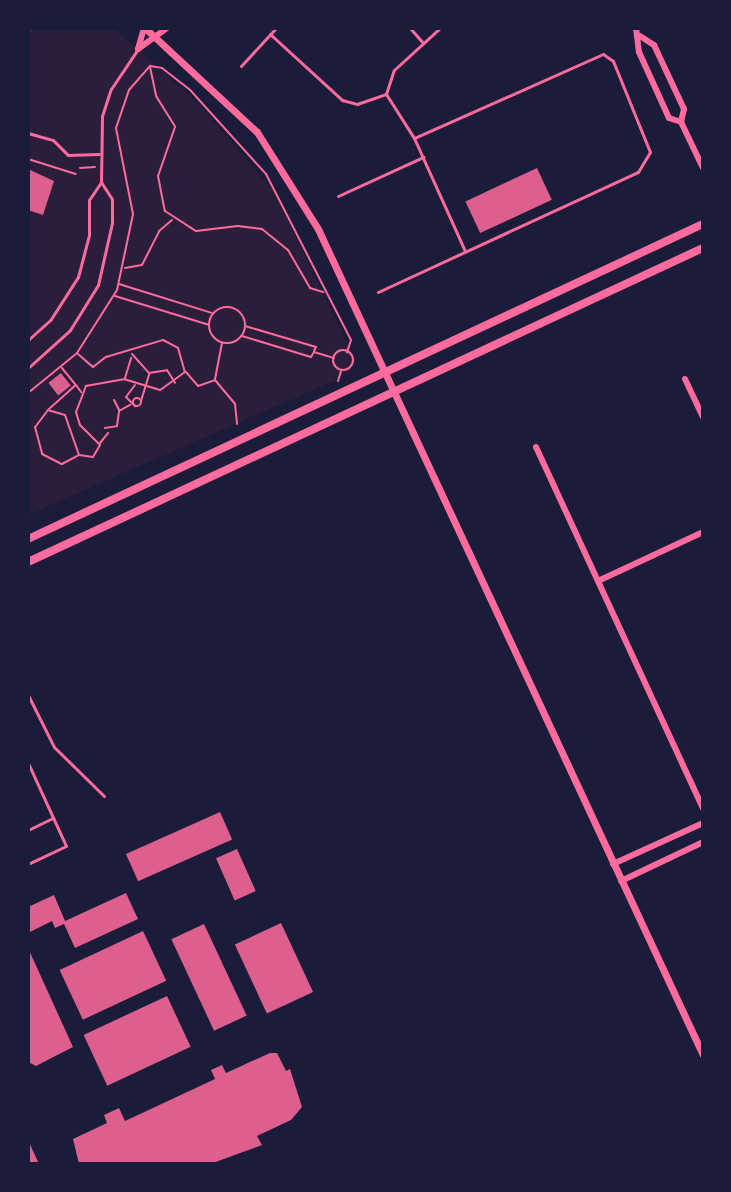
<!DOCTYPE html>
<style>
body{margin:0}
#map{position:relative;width:731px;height:1192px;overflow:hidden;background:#1b1b3a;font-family:Quicksand,sans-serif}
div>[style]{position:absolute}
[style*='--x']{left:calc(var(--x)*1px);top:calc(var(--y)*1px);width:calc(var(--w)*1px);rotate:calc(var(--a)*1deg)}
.green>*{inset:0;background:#2a1e3b}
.building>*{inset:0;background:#dd5f8e;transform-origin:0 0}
.path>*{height:2px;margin:-1px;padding:0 1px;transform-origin:1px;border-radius:1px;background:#ff6b9d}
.path>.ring{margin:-1px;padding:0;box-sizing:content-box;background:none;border:2px solid #ff6b9d;border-radius:50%}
.service>*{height:3px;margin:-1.5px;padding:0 1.5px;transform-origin:1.5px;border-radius:1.5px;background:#ff6b9d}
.minor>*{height:6px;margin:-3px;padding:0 3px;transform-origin:3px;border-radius:3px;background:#ff6b9d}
.tertiary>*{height:7px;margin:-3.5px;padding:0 3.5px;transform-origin:3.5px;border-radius:3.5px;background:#ff6b9d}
.secondary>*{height:8px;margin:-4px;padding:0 4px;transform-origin:4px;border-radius:4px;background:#ff6b9d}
span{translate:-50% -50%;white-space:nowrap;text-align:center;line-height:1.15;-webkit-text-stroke:6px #1b1b3a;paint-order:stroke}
.frame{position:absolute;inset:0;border:30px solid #1b1b3a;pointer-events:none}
</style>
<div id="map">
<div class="green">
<div style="clip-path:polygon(28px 28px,114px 28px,198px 103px,274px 192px,356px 360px,353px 369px,336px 380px,28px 515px)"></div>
</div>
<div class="building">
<div style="left:537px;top:168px;width:35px;height:79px;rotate:65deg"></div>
<div style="clip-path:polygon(28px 169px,54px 181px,43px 215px,28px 210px)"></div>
<div style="left:61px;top:373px;width:16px;height:16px;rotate:52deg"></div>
<div style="left:220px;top:812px;width:30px;height:103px;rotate:66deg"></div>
<div style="left:237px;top:849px;width:46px;height:23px;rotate:66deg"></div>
<div style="clip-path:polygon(126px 893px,138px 919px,75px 948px,64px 924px,55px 928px,52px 921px,28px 933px,28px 907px,54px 895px,65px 921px)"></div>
<div style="left:281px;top:923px;width:76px;height:51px;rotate:65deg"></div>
<div style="left:204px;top:924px;width:101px;height:36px;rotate:65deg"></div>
<div style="left:143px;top:931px;width:55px;height:92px;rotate:65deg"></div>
<div style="clip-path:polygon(28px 948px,73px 1047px,36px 1066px,28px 1062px)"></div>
<div style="left:167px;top:996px;width:56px;height:92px;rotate:65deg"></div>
<div style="clip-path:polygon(270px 1053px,277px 1053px,286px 1071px,290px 1069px,302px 1107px,291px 1120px,257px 1136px,262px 1145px,210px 1164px,79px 1164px,73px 1139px,107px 1123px,104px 1115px,119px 1108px,125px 1121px,215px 1079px,211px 1070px,222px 1065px,226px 1073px)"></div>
<div style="clip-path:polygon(28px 1140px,39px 1164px,28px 1164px)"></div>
</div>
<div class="path">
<div style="--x:28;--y:35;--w:7;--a:-74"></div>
<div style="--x:150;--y:67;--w:30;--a:78"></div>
<div style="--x:156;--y:96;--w:36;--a:58"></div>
<div style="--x:175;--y:127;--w:52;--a:109.1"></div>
<div style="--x:158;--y:176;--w:36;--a:79"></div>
<div style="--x:165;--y:211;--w:37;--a:33"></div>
<div style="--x:196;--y:231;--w:42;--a:-6.8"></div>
<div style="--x:238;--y:226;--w:24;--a:7"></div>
<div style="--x:262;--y:229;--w:33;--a:39"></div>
<div style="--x:288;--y:250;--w:44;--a:59.9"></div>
<div style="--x:310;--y:288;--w:14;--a:17"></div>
<div style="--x:28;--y:159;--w:50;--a:17.4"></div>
<div style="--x:80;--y:168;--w:15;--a:-4"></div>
<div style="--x:125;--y:268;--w:17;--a:-10"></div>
<div style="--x:142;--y:265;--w:38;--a:-63"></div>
<div style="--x:159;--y:231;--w:17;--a:-40"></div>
<div style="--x:119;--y:284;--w:97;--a:17.3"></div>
<div style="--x:115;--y:296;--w:98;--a:17.1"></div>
<div class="ring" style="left:209px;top:307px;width:34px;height:34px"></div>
<div style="--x:245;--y:326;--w:74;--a:16.5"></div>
<div style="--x:316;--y:347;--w:4;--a:117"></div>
<div style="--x:242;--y:336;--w:72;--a:16.9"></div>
<div style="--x:311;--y:357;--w:6;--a:-59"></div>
<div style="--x:314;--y:352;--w:21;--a:17"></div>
<div style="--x:222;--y:343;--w:38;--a:101"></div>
<div style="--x:215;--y:380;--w:31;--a:50"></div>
<div style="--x:235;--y:404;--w:20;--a:84"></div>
<div class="ring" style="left:333px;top:350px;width:18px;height:18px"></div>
<div style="--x:78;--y:354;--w:20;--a:41"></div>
<div style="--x:93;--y:367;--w:16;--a:-38"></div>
<div style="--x:106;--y:357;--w:59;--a:-16.6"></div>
<div style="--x:163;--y:340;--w:17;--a:28"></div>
<div style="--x:178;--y:348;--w:25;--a:74"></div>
<div style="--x:185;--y:372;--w:31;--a:144"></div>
<div style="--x:160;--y:390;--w:37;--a:-163"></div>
<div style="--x:125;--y:379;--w:40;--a:170"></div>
<div style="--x:86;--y:386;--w:28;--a:111"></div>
<div style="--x:76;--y:412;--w:14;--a:73"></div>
<div style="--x:80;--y:425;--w:28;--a:45"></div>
<div style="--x:100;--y:445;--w:14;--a:120"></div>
<div style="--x:93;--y:457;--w:14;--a:-172"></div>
<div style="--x:79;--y:455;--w:42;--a:-109.3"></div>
<div style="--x:65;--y:415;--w:18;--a:-164"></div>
<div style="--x:48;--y:410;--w:21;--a:127"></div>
<div style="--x:35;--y:427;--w:28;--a:75"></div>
<div style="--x:42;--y:454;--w:22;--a:27"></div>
<div style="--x:62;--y:464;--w:19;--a:-28"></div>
<div style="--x:132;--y:354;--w:25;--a:48"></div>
<div style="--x:149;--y:373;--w:18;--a:-9"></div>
<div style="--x:167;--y:370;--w:15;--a:58"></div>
<div style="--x:62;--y:368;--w:21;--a:51"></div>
<div style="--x:186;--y:372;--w:18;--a:49"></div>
<div style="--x:198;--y:386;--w:18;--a:-19"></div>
<div style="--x:125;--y:378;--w:21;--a:-73"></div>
<div style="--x:338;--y:381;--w:10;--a:-73"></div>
<div style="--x:135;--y:385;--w:15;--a:127"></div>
<div style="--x:126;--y:397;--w:13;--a:45"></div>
<div style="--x:28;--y:393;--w:63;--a:-39.2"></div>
<div style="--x:77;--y:353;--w:75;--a:-57.6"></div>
<div style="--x:117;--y:290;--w:78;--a:-78.1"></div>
<div style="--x:133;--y:214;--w:88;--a:-101.2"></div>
<div style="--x:116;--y:128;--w:40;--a:-71.1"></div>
<div style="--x:129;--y:90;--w:32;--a:-49"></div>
<div style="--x:150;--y:66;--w:12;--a:9"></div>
<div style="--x:162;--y:68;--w:37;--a:38"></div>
<div style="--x:191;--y:91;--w:112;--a:47.9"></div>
<div style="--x:266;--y:174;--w:186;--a:62.9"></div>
<div style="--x:351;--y:340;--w:13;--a:108"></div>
<div class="ring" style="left:133px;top:398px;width:6px;height:6px"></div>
<div style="--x:114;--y:400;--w:11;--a:63"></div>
<div style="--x:141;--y:401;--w:28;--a:-73"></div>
<div style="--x:49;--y:409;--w:36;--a:-42"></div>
<div style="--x:76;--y:385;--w:9;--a:54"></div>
<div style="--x:105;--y:428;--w:12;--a:-9"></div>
<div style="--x:117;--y:426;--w:15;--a:-82"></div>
<div style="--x:119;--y:411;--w:13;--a:-29"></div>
<div style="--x:100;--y:443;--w:13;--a:-51"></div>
</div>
<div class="service">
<div style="--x:410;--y:28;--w:20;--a:49"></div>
<div style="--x:270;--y:34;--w:98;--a:42.5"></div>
<div style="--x:342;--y:100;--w:16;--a:15"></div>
<div style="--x:357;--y:104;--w:31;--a:-19"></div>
<div style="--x:386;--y:94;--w:25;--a:-72"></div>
<div style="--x:394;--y:70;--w:62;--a:-42.4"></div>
<div style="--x:241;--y:66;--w:52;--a:-47.4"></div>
<div style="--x:386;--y:94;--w:52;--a:57.5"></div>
<div style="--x:414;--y:138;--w:124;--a:65.7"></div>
<div style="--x:28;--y:133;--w:26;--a:16"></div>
<div style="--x:53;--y:140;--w:21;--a:45"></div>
<div style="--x:68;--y:155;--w:31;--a:-2"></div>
<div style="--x:338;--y:196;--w:94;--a:-24.6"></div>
<div style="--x:378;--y:292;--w:286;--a:-24.8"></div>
<div style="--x:638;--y:172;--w:23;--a:-59"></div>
<div style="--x:650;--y:152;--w:98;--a:-112.1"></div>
<div style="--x:613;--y:61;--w:12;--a:-145"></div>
<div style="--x:603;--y:54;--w:207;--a:156"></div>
<div style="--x:28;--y:340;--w:31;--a:-42"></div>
<div style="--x:51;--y:319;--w:50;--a:-57.3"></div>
<div style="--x:78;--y:277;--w:43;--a:-75.3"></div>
<div style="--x:89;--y:235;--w:35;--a:-90"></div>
<div style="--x:89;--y:200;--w:22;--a:-56"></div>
<div style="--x:28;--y:368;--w:57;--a:-42.1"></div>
<div style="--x:70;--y:330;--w:53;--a:-58.1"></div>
<div style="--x:98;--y:285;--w:64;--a:-77.3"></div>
<div style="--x:112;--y:223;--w:24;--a:-90"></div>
<div style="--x:112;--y:199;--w:20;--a:-123"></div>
<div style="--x:101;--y:182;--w:66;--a:-89.1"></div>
<div style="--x:102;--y:116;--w:28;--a:-72"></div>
<div style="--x:111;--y:89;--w:48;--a:-56"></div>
<div style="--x:28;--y:695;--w:58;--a:63.4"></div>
<div style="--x:54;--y:747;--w:70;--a:44.4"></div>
<div style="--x:28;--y:763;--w:91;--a:65.4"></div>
<div style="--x:66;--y:846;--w:42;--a:154.7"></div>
<div style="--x:28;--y:830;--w:28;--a:-26"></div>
</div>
<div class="minor">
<div style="--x:636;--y:28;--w:24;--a:83"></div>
<div style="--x:639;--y:52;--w:72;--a:65.6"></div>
<div style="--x:669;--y:118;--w:13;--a:18"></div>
<div style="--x:640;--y:36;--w:17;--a:33"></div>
<div style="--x:654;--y:45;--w:71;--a:64.9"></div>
<div style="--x:684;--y:109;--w:13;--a:103"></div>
<div style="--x:681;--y:122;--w:51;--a:64.4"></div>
<div style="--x:138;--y:49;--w:36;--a:-36"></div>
<div style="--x:138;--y:49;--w:22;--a:-74"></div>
<div style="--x:685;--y:379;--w:42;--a:64.7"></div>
<div style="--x:536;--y:447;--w:398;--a:65.2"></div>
<div style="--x:598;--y:581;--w:116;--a:-25"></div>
<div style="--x:613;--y:864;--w:99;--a:-24.5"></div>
<div style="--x:621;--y:881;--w:91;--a:-25.4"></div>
</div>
<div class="tertiary">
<div style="--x:145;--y:28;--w:153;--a:42.9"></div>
<div style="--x:257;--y:132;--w:115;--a:57.8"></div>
<div style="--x:318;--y:229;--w:911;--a:65.01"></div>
</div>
<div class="secondary">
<div style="--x:28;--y:539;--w:745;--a:-25.02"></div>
<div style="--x:28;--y:562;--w:744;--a:-24.95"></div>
</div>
<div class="frame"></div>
</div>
